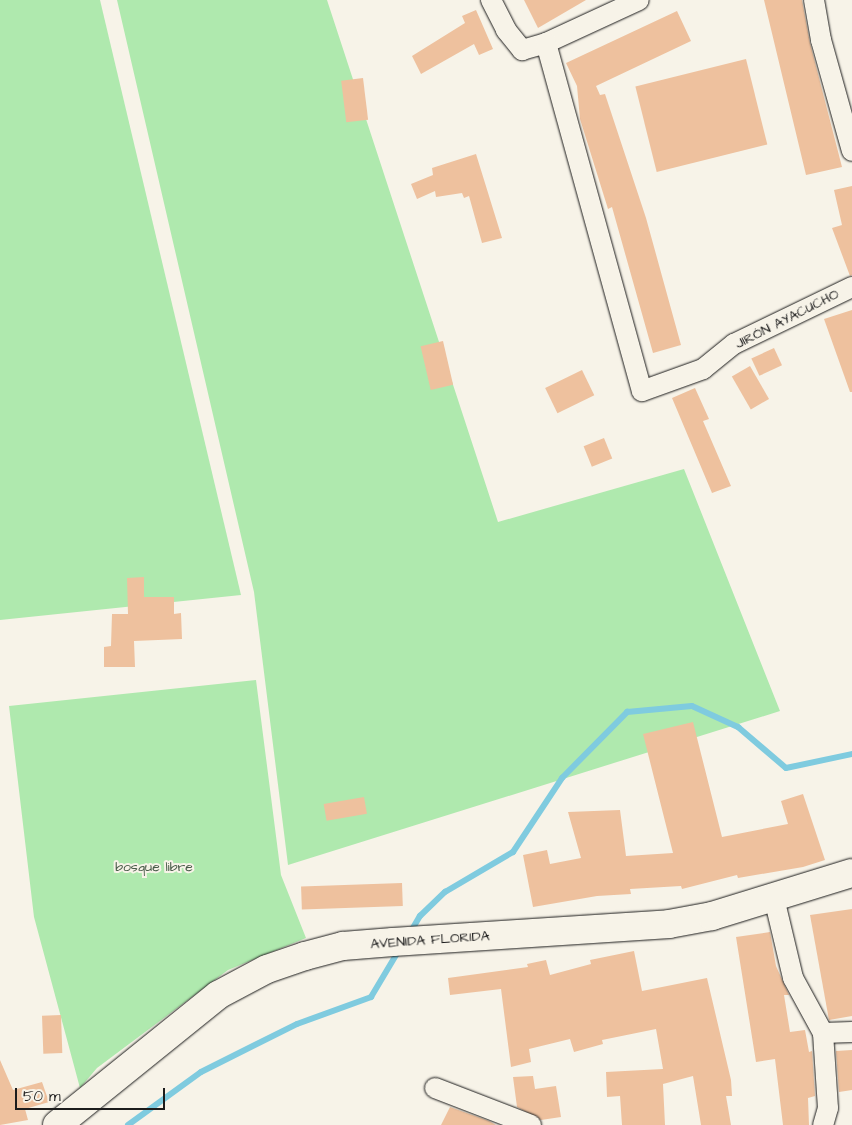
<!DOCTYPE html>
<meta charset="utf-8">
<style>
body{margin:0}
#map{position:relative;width:852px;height:1125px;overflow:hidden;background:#f7f3e8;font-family:"Architects Daughter",sans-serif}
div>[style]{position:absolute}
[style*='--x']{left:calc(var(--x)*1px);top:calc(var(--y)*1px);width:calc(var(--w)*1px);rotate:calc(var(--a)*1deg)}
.green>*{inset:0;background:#afe9ae}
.stream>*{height:6px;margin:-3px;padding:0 3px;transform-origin:3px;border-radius:3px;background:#7fcbdf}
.building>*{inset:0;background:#eec19e;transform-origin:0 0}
.roads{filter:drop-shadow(0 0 1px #1c1c1c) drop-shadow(0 0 1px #1c1c1c)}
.street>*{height:20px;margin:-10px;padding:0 10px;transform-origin:10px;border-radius:10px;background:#f7f3e8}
.secondary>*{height:28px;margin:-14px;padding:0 14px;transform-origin:14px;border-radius:14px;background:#f7f3e8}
span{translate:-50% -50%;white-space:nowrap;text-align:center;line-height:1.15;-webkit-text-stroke:4px #f7f3e8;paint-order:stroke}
.street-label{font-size:14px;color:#1c1c1c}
.park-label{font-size:14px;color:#485a48}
.scale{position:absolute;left:15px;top:1088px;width:150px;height:22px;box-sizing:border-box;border:2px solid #1c1c1c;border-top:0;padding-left:6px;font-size:15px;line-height:18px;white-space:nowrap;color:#1c1c1c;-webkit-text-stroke:4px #f7f3e8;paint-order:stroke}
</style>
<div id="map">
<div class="green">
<div style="clip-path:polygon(0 0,100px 0,241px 595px,0 620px)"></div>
<div style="clip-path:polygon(117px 0,327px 0,498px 522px,684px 469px,780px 711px,288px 865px,254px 592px)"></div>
<div style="clip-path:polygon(256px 680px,281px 875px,306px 938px,228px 970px,97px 1068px,80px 1088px,34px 917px,9px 706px)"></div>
</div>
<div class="stream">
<div style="--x:410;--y:933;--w:20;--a:-60"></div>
<div style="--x:420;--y:916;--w:35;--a:-44"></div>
<div style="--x:445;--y:892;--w:79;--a:-30.5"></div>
<div style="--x:513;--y:852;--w:89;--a:-56.5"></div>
<div style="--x:562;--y:778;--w:93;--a:-45.4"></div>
<div style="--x:627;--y:712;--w:65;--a:-5.3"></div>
<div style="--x:692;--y:706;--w:51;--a:24.5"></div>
<div style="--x:738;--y:727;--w:63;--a:40.5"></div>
<div style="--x:786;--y:768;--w:67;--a:-12"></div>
<div style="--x:128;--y:1125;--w:90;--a:-36"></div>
<div style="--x:201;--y:1072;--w:107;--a:-26.6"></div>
<div style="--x:297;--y:1024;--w:79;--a:-20"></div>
<div style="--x:371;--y:997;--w:55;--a:-59.2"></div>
</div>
<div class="building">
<div style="clip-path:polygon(524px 0,586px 0,538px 28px)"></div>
<div style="clip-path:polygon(764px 0,802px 0,810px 43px,842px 167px,806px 175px)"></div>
<div style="clip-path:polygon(476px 10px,493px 49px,479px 55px,474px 44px,421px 74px,412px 56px,465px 23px,462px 16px)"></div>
<div style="clip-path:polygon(677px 11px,691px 41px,596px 86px,600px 95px,605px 94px,646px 218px,681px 345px,653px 353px,612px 207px,608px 209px,580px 119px,577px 86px,566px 63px)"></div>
<div style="left:746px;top:59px;width:88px;height:114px;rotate:76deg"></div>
<div style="left:363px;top:78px;width:42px;height:22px;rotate:83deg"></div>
<div style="clip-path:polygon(476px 154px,502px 238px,482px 243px,469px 196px,464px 198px,462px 193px,436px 197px,435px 191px,417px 199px,411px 184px,433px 175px,432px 168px)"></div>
<div style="clip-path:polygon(852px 186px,852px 275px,850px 276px,832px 228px,842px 225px,834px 190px)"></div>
<div style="clip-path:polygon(852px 310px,852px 392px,850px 392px,824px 319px)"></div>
<div style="left:443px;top:341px;width:45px;height:23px;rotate:77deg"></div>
<div style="left:774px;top:348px;width:19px;height:25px;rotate:65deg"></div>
<div style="left:750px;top:366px;width:38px;height:21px;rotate:60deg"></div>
<div style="left:582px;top:370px;width:28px;height:41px;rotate:64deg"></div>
<div style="clip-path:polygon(695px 388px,709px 419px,703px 421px,731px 486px,712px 493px,672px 398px)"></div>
<div style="left:604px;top:438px;width:22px;height:22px;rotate:68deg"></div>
<div style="clip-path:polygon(144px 577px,144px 597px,174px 597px,174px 614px,181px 613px,182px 639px,134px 641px,135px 667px,104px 667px,104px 647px,111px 646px,112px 614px,128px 614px,127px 578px)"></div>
<div style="clip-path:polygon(693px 722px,722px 837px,788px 824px,781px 801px,803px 794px,825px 860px,803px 867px,738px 878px,737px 875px,682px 889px,681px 886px,630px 889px,631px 894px,597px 896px,533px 907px,523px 855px,547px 850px,550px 864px,581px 858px,568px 812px,620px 810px,626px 856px,673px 853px,643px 734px)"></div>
<div style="left:364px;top:797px;width:17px;height:41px;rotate:80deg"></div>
<div style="left:402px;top:883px;width:23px;height:101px;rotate:88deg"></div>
<div style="clip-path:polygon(852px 909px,852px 1016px,829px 1020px,810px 915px)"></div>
<div style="clip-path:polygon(770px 932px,776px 966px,789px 995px,784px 995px,790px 1032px,805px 1030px,809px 1052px,812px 1051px,815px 1096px,808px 1098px,809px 1125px,783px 1125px,775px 1059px,756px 1062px,736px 937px)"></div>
<div style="clip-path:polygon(634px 951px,642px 991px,707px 978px,731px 1080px,732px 1096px,726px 1096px,731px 1125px,701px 1125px,693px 1076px,663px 1084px,665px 1125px,622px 1125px,620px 1096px,607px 1097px,606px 1072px,663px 1069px,656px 1029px,602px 1040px,603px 1044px,574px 1052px,570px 1039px,529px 1049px,531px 1062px,511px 1067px,501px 989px,450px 995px,448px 978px,528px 967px,527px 964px,546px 960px,550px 975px,591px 964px,590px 960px)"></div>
<div style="left:61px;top:1015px;width:38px;height:19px;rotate:88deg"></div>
<div style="clip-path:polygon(852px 1050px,852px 1090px,839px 1092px,836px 1051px)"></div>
<div style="clip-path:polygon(0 1060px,13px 1090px,42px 1082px,49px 1102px,25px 1109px,28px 1120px,0 1125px)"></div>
<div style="clip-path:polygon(533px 1076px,535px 1089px,556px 1086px,561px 1117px,541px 1120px,517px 1107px,513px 1077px)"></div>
<div style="clip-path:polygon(450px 1107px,489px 1121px,496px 1125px,441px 1125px)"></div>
</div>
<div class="roads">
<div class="street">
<div style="--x:491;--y:0;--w:34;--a:63"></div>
<div style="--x:506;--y:30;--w:26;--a:51"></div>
<div style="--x:522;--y:50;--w:25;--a:-16"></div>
<div style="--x:546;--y:43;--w:102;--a:-24.8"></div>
<div style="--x:814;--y:0;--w:41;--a:80.1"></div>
<div style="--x:821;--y:40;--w:115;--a:74.4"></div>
<div style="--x:546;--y:43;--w:361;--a:74.6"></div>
<div style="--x:642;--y:391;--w:65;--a:-19.8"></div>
<div style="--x:703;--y:369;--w:40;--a:-39"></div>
<div style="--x:734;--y:344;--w:131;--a:-25.8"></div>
<div style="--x:774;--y:898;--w:82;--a:76.6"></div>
<div style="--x:793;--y:978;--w:63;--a:61.4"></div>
<div style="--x:823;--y:1033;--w:75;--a:86.2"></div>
<div style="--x:828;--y:1108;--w:18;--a:106"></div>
<div style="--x:823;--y:1033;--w:29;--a:-2"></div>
<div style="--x:435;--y:1088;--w:103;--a:21.1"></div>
</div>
<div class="secondary">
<div style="--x:57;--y:1125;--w:207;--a:-38.9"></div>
<div style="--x:218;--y:995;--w:55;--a:-28"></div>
<div style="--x:267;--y:969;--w:40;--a:-18.9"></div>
<div style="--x:305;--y:956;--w:39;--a:-15"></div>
<div style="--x:343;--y:946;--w:50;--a:-4.6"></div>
<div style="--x:393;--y:942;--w:277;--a:-3.7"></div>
<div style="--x:669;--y:924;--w:44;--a:-10.5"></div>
<div style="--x:712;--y:916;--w:146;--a:-17.1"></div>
</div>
</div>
<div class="street-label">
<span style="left:787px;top:319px;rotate:-27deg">JIRÓN AYACUCHO</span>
<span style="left:430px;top:940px;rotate:-4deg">AVENIDA FLORIDA</span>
</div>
<div class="park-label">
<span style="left:154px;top:867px">bosque libre</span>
</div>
<div class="scale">50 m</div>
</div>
